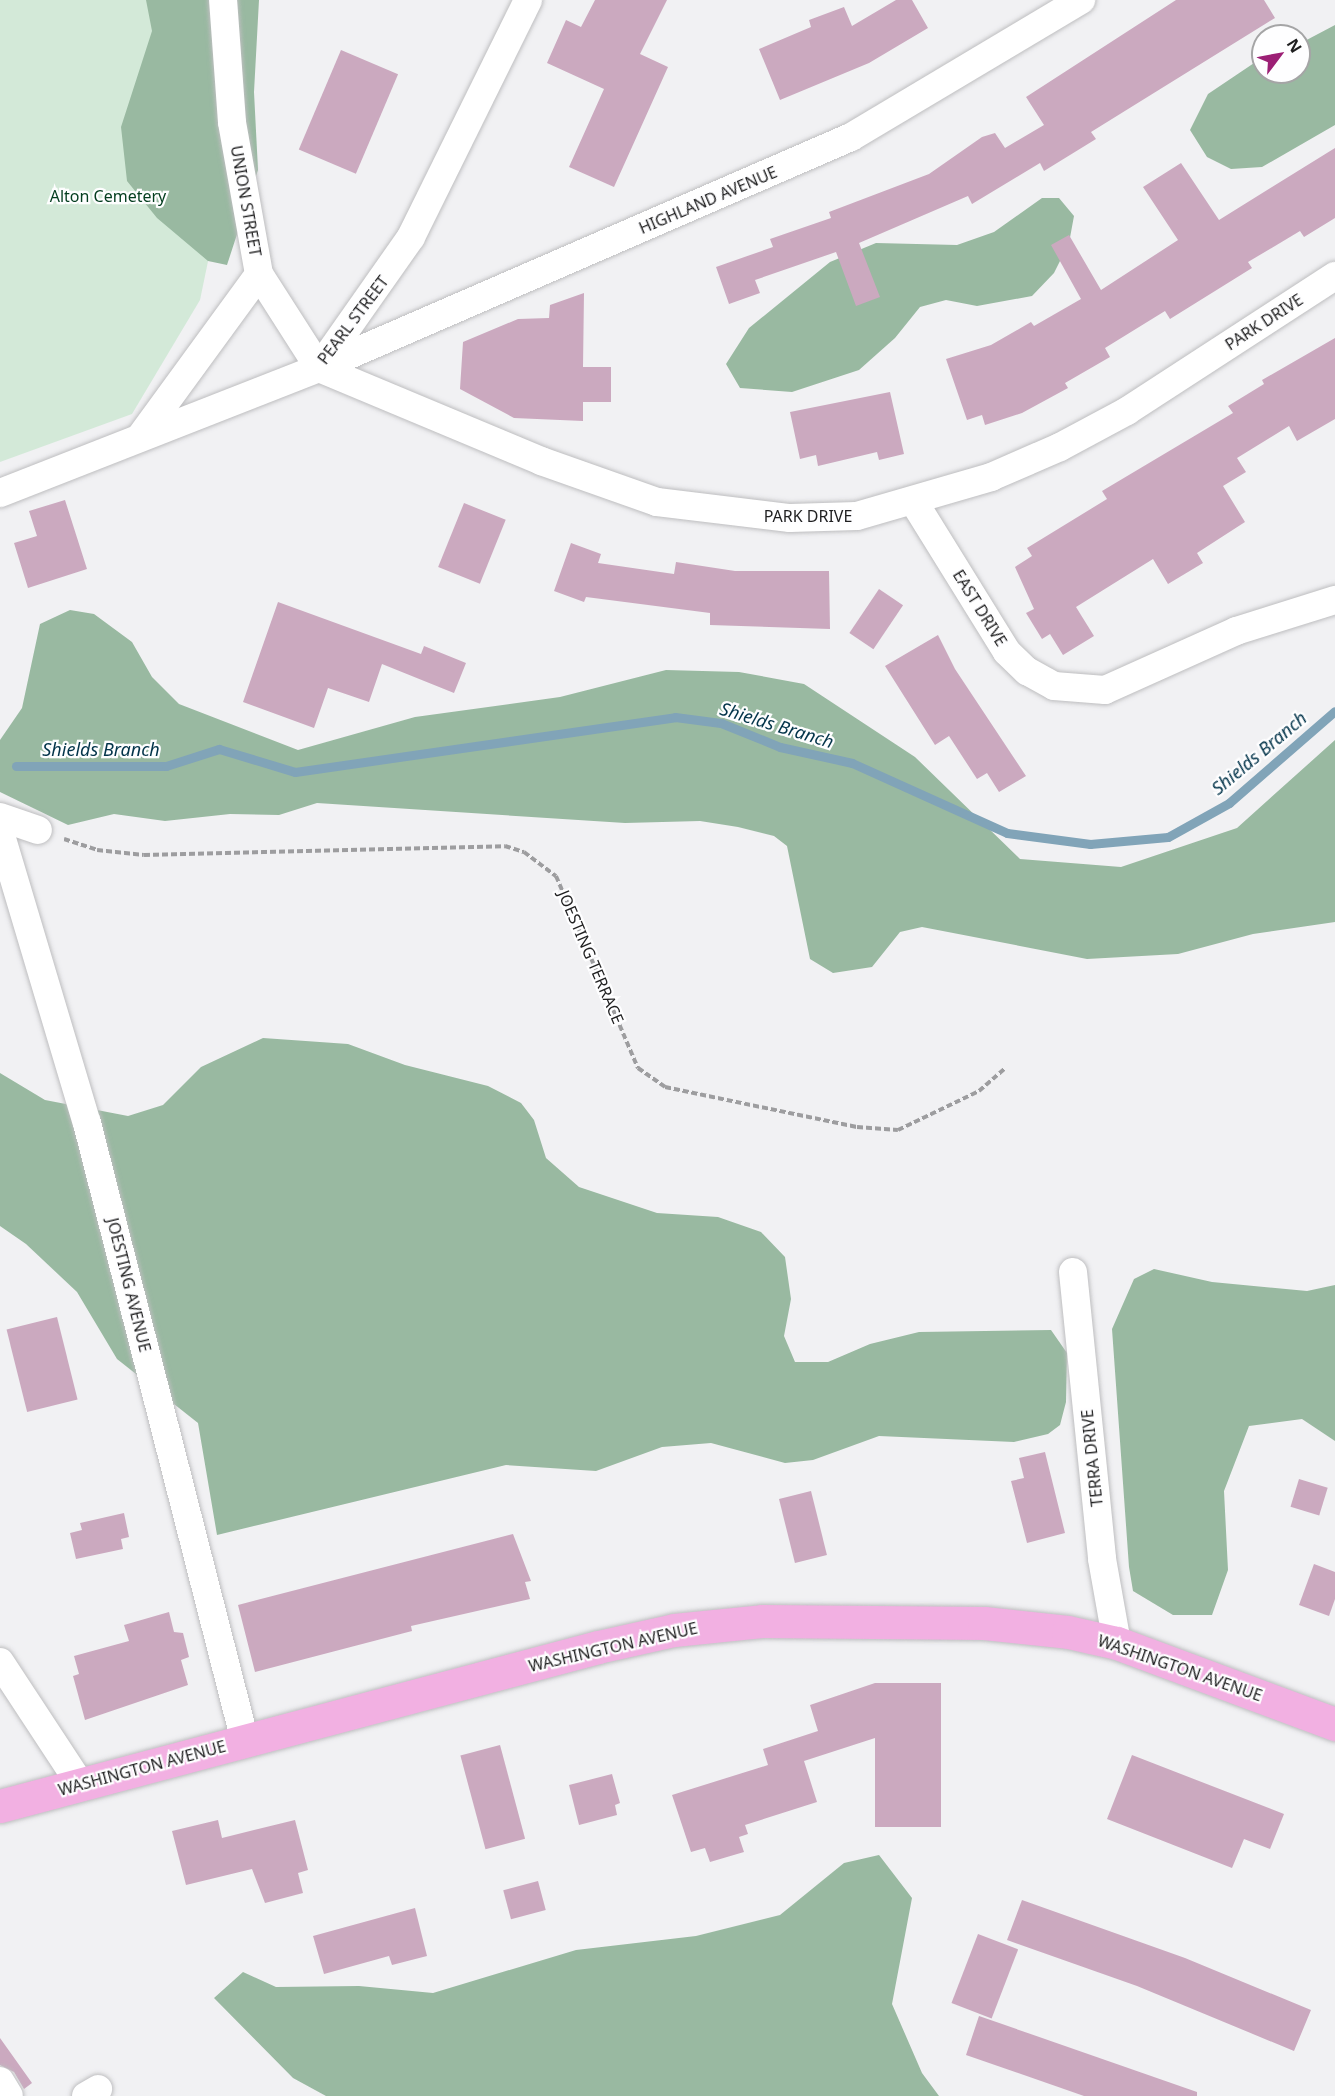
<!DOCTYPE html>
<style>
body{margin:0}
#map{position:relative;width:1335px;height:2096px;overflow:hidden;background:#f1f1f3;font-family:"Noto Sans",sans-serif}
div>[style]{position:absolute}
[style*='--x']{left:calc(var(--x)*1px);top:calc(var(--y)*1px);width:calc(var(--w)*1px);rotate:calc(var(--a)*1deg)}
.green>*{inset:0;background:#d3e9d8}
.forest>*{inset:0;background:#99b9a1}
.stream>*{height:9px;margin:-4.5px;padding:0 4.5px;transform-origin:4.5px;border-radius:4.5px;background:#81a4b8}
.building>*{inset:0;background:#cba9bf;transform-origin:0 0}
.path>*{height:4px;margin-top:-2px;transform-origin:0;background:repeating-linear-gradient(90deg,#9d9d9f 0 6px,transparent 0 9px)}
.roads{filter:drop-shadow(0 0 2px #bebec0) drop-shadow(0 0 2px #bebec0)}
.minor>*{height:28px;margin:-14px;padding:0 14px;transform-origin:14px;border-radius:14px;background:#fff}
.major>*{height:33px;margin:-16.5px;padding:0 16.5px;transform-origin:16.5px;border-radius:16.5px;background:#f2b0e2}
span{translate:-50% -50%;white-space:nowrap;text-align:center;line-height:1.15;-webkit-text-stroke:4.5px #fefeff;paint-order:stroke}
.park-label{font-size:16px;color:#033d1e}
.street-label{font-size:16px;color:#1f1f20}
.water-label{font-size:18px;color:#03344a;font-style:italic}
.north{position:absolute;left:1251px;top:24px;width:60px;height:60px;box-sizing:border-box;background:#fefeff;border:2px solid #a5a5a6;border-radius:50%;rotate:58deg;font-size:16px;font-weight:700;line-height:24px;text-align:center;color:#1f1f20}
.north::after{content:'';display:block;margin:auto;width:21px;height:27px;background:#9c1f75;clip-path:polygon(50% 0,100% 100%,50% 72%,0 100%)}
</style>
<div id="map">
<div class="green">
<div style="clip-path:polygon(0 0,201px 0,218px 213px,200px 300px,132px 414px,0 462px)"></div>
</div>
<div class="forest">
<div style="clip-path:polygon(146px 0,259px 0,254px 92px,258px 170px,227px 265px,208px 261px,157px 218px,127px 181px,121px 127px,152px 31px)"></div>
<div style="clip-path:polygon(1335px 25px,1335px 125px,1262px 167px,1231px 169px,1207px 157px,1190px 130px,1208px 94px,1263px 57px,1263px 72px,1299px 72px,1299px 44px)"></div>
<div style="clip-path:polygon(1042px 198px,1059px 198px,1074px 216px,1069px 243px,1054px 273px,1032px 296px,977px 306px,946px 300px,920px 307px,895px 338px,859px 370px,792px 392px,740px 388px,726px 364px,749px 328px,830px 262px,876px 243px,957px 245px,994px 232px)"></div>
<div style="clip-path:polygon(70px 610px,94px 614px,132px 642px,152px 677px,179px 704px,298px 750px,415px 717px,560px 697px,666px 670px,739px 672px,804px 684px,915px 757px,1020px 859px,1121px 867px,1237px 828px,1335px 740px,1335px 922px,1253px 934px,1178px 954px,1087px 959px,922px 927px,900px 932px,872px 967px,833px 973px,810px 959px,787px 846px,774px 836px,738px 827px,700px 821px,625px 823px,317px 803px,279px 815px,230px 814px,165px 821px,114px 814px,68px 825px,0 792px,0 740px,22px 708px,40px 624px)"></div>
<div style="clip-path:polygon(263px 1038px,348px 1044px,405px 1065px,488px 1086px,521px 1103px,534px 1120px,546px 1158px,579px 1187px,657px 1213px,718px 1217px,761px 1232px,785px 1257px,791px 1299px,784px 1336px,795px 1362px,828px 1362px,870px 1344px,919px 1332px,1051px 1330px,1067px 1353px,1066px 1402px,1060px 1425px,1048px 1434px,1014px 1442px,879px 1436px,813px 1460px,785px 1463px,711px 1443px,662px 1447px,596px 1471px,506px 1465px,217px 1535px,198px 1423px,117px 1359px,77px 1292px,26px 1244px,0 1226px,0 1073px,45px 1100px,128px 1116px,163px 1105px,201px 1067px)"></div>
<div style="clip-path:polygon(1154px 1269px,1212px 1282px,1307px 1291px,1335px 1285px,1335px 1441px,1302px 1419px,1249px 1426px,1224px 1491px,1228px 1570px,1212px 1615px,1173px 1615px,1133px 1591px,1129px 1567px,1112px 1329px,1134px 1279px)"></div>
<div style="clip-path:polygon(879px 1855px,912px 1898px,892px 2004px,922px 2073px,939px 2096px,326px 2096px,293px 2078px,214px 1998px,243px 1972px,276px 1987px,359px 1986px,433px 1993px,576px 1950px,696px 1936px,780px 1915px,844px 1863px)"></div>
</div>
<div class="stream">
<div style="--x:16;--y:766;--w:150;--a:0"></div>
<div style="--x:166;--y:766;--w:56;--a:-17.8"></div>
<div style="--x:219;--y:749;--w:79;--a:16.8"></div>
<div style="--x:295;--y:772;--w:384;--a:-8.2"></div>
<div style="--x:675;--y:717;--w:46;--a:7.4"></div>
<div style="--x:721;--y:723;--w:64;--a:22.1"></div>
<div style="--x:780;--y:747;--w:74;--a:12.5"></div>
<div style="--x:852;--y:763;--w:170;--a:24.3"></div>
<div style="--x:1007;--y:833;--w:84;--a:7.5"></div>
<div style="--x:1090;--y:844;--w:78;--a:-5.1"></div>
<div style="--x:1168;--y:837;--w:70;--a:-29.1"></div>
<div style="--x:1229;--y:803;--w:140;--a:-41"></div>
</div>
<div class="building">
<div style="clip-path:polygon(595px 0,667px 0,640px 54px,668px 67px,614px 187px,569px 167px,604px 89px,547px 63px,566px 20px,581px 27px)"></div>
<div style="clip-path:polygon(896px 0,912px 0,928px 28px,869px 63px,780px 100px,759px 49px,811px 27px,809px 20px,844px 7px,852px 26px)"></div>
<div style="clip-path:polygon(1176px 0,1264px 0,1275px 18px,1091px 132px,1096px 139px,1044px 171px,1040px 163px,972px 204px,968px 196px,859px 243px,880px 297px,856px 306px,836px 252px,755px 280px,760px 293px,729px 304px,716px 267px,773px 247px,770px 239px,831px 218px,829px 212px,929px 174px,982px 137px,995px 133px,1005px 148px,1044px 125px,1026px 97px)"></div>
<div style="left:341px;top:50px;width:62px;height:108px;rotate:23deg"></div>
<div style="clip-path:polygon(1335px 148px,1335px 218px,1304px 237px,1300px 231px,1248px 262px,1252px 268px,1170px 319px,1165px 311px,1105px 348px,1110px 357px,1065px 383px,1068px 388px,1022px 413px,985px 425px,982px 415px,967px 420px,946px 359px,991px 345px,1031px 322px,1034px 326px,1081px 299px,1051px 245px,1069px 235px,1101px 290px,1178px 240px,1143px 187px,1181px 163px,1219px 220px)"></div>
<div style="clip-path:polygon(584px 293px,583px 367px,611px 367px,611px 402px,583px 402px,583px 421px,514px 418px,460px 389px,463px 342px,518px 319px,549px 318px,550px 305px)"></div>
<div style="clip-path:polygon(1335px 338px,1335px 419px,1297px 441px,1289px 426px,1237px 458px,1246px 472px,1223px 486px,1245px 522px,1197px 553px,1203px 563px,1168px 584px,1153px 559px,1076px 607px,1094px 636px,1063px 655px,1050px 634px,1042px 639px,1026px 613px,1034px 609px,1015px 567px,1032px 556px,1027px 548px,1107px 499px,1102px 491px,1233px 413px,1228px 406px,1264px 384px,1262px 380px)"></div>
<div style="clip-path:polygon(890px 392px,904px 454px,879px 460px,877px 452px,818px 466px,816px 455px,800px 459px,790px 412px)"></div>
<div style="clip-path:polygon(65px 500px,87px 569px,28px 588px,14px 543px,37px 536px,29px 511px)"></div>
<div style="left:464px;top:503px;width:45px;height:69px;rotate:22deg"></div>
<div style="clip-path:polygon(571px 543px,601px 554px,598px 563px,674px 574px,676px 562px,735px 571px,829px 571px,830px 629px,710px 625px,710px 613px,586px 597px,584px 602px,554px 591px)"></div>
<div style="left:879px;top:589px;width:29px;height:53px;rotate:34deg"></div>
<div style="clip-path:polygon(278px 602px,421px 654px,424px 646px,466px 663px,454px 693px,382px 664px,369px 702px,328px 688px,314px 728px,243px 702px)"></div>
<div style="clip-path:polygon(938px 635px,955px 669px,1026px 776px,999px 792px,987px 773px,977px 779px,949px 736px,935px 745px,885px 666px)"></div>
<div style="left:57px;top:1317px;width:85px;height:52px;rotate:76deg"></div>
<div style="clip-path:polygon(1045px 1452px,1065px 1533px,1027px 1543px,1011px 1481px,1024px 1478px,1019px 1458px)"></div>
<div style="left:1299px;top:1479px;width:30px;height:29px;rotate:17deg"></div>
<div style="left:811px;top:1491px;width:66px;height:33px;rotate:76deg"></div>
<div style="clip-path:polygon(124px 1513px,129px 1537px,121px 1539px,123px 1549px,76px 1559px,70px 1533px,82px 1530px,80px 1523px)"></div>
<div style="clip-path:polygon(513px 1534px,531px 1581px,525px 1582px,530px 1599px,411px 1626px,412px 1631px,255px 1672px,238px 1605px)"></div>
<div style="clip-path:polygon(1314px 1564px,1335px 1572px,1335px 1599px,1329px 1616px,1299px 1605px)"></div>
<div style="clip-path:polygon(169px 1612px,174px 1632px,183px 1633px,189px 1657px,181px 1660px,188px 1685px,85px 1720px,73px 1676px,79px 1674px,74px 1656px,129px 1641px,124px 1625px)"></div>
<div style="clip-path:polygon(875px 1683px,941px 1683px,941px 1827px,875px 1827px,875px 1738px,804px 1761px,817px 1802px,745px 1825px,748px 1834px,739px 1837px,744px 1852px,710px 1862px,705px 1848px,691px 1852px,672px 1795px,768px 1765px,763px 1749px,818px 1731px,810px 1705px)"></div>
<div style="left:500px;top:1745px;width:97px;height:41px;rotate:75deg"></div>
<div style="clip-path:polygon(1132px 1755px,1284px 1814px,1270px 1849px,1244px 1839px,1232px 1868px,1107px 1819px)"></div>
<div style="clip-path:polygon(612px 1774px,620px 1803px,615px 1805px,617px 1815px,579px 1825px,569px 1785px)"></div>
<div style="clip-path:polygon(218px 1820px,222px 1838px,295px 1820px,308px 1870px,298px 1873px,303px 1893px,265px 1903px,252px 1869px,186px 1885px,172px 1831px)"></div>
<div style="left:538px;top:1881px;width:30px;height:36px;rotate:75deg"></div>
<div style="clip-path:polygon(1022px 1900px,1185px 1958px,1311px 2010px,1294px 2051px,1137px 1986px,1007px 1940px)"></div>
<div style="clip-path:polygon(415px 1908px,427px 1956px,392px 1965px,389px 1956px,324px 1974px,313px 1936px)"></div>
<div style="left:978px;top:1934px;width:43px;height:74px;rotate:21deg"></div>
<div style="clip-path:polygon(979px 2016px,1197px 2092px,1197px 2096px,1084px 2096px,966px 2055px)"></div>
<div style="clip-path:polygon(0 2038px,32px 2083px,24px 2089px,14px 2072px,0 2065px)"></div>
</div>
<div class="path">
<div style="--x:64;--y:839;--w:35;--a:18"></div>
<div style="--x:97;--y:850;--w:47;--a:6.1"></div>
<div style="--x:144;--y:855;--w:361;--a:-1.4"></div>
<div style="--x:505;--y:846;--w:20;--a:18"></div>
<div style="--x:524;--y:852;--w:40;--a:37"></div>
<div style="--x:556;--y:876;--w:209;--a:66.9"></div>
<div style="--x:638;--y:1068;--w:33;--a:35"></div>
<div style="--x:665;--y:1087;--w:196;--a:11.8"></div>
<div style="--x:857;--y:1127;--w:41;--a:4.2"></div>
<div style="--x:898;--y:1130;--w:90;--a:-25.7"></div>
<div style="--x:979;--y:1091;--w:35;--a:-41"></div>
</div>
<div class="roads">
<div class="minor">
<div style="--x:259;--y:274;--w:112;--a:57.4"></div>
<div style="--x:319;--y:368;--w:241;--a:22.7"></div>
<div style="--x:541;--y:461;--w:123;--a:19.5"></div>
<div style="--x:657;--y:502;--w:134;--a:6.9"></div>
<div style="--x:790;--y:518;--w:67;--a:-1.7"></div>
<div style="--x:857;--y:516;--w:140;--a:-16.2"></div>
<div style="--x:991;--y:477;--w:75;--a:-23.5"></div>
<div style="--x:1060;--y:447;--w:76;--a:-28.2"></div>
<div style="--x:1127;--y:411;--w:248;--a:-33"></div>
<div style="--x:319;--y:368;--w:580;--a:-23.47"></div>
<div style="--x:851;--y:137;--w:268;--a:-30.8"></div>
<div style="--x:141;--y:436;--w:200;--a:-53.9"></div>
<div style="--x:259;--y:274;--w:154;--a:-100.1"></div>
<div style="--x:232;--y:122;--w:122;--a:-94.2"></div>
<div style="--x:0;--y:493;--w:343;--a:-21.4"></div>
<div style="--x:319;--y:368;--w:160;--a:-54.9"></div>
<div style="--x:411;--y:237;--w:264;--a:-63.7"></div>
<div style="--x:914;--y:502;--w:176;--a:58.2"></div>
<div style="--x:1007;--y:652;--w:28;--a:44"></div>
<div style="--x:1027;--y:671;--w:31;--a:29"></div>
<div style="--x:1054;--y:686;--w:51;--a:4.5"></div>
<div style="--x:1105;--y:690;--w:144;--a:-24.2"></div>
<div style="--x:1236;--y:631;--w:104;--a:-17.4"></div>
<div style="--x:0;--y:817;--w:40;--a:18.9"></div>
<div style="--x:0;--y:832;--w:304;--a:73.4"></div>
<div style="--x:87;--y:1123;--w:638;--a:75.66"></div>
<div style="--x:1073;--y:1272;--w:288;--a:84.2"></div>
<div style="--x:1102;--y:1559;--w:85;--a:79.9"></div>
<div style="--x:0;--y:1662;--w:146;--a:56.7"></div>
<div style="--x:0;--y:2081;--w:17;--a:59"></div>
<div style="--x:86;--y:2096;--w:14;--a:-30"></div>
</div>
<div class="major">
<div style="--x:0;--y:1806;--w:619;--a:-14.89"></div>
<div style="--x:598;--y:1647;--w:78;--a:-12.6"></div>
<div style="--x:674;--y:1630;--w:88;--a:-5.8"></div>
<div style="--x:762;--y:1621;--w:222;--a:0.5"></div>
<div style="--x:984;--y:1623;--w:84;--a:6.1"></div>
<div style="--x:1068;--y:1632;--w:50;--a:12.7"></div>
<div style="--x:1117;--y:1643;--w:233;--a:20.4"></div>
</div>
</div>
<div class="park-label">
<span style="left:108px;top:196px">Alton Cemetery</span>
</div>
<div class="street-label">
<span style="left:708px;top:200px;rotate:-23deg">HIGHLAND AVENUE</span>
<span style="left:246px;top:201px;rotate:80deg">UNION STREET</span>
<span style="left:353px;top:320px;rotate:-53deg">PEARL STREET</span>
<span style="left:1264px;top:322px;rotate:-33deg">PARK DRIVE</span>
<span style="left:808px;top:516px">PARK DRIVE</span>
<span style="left:980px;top:608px;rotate:58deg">EAST DRIVE</span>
<span style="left:591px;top:957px;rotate:67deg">JOESTING TERRACE</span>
<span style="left:129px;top:1285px;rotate:76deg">JOESTING AVENUE</span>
<span style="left:1092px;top:1458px;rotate:-96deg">TERRA DRIVE</span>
<span style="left:613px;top:1647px;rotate:-13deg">WASHINGTON AVENUE</span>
<span style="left:1180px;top:1668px;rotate:19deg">WASHINGTON AVENUE</span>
<span style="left:142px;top:1768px;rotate:-15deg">WASHINGTON AVENUE</span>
</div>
<div class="water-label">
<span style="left:777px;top:725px;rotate:17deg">Shields Branch</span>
<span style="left:101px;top:749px">Shields Branch</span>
<span style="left:1259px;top:753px;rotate:-40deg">Shields Branch</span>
</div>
<div class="north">N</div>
</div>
